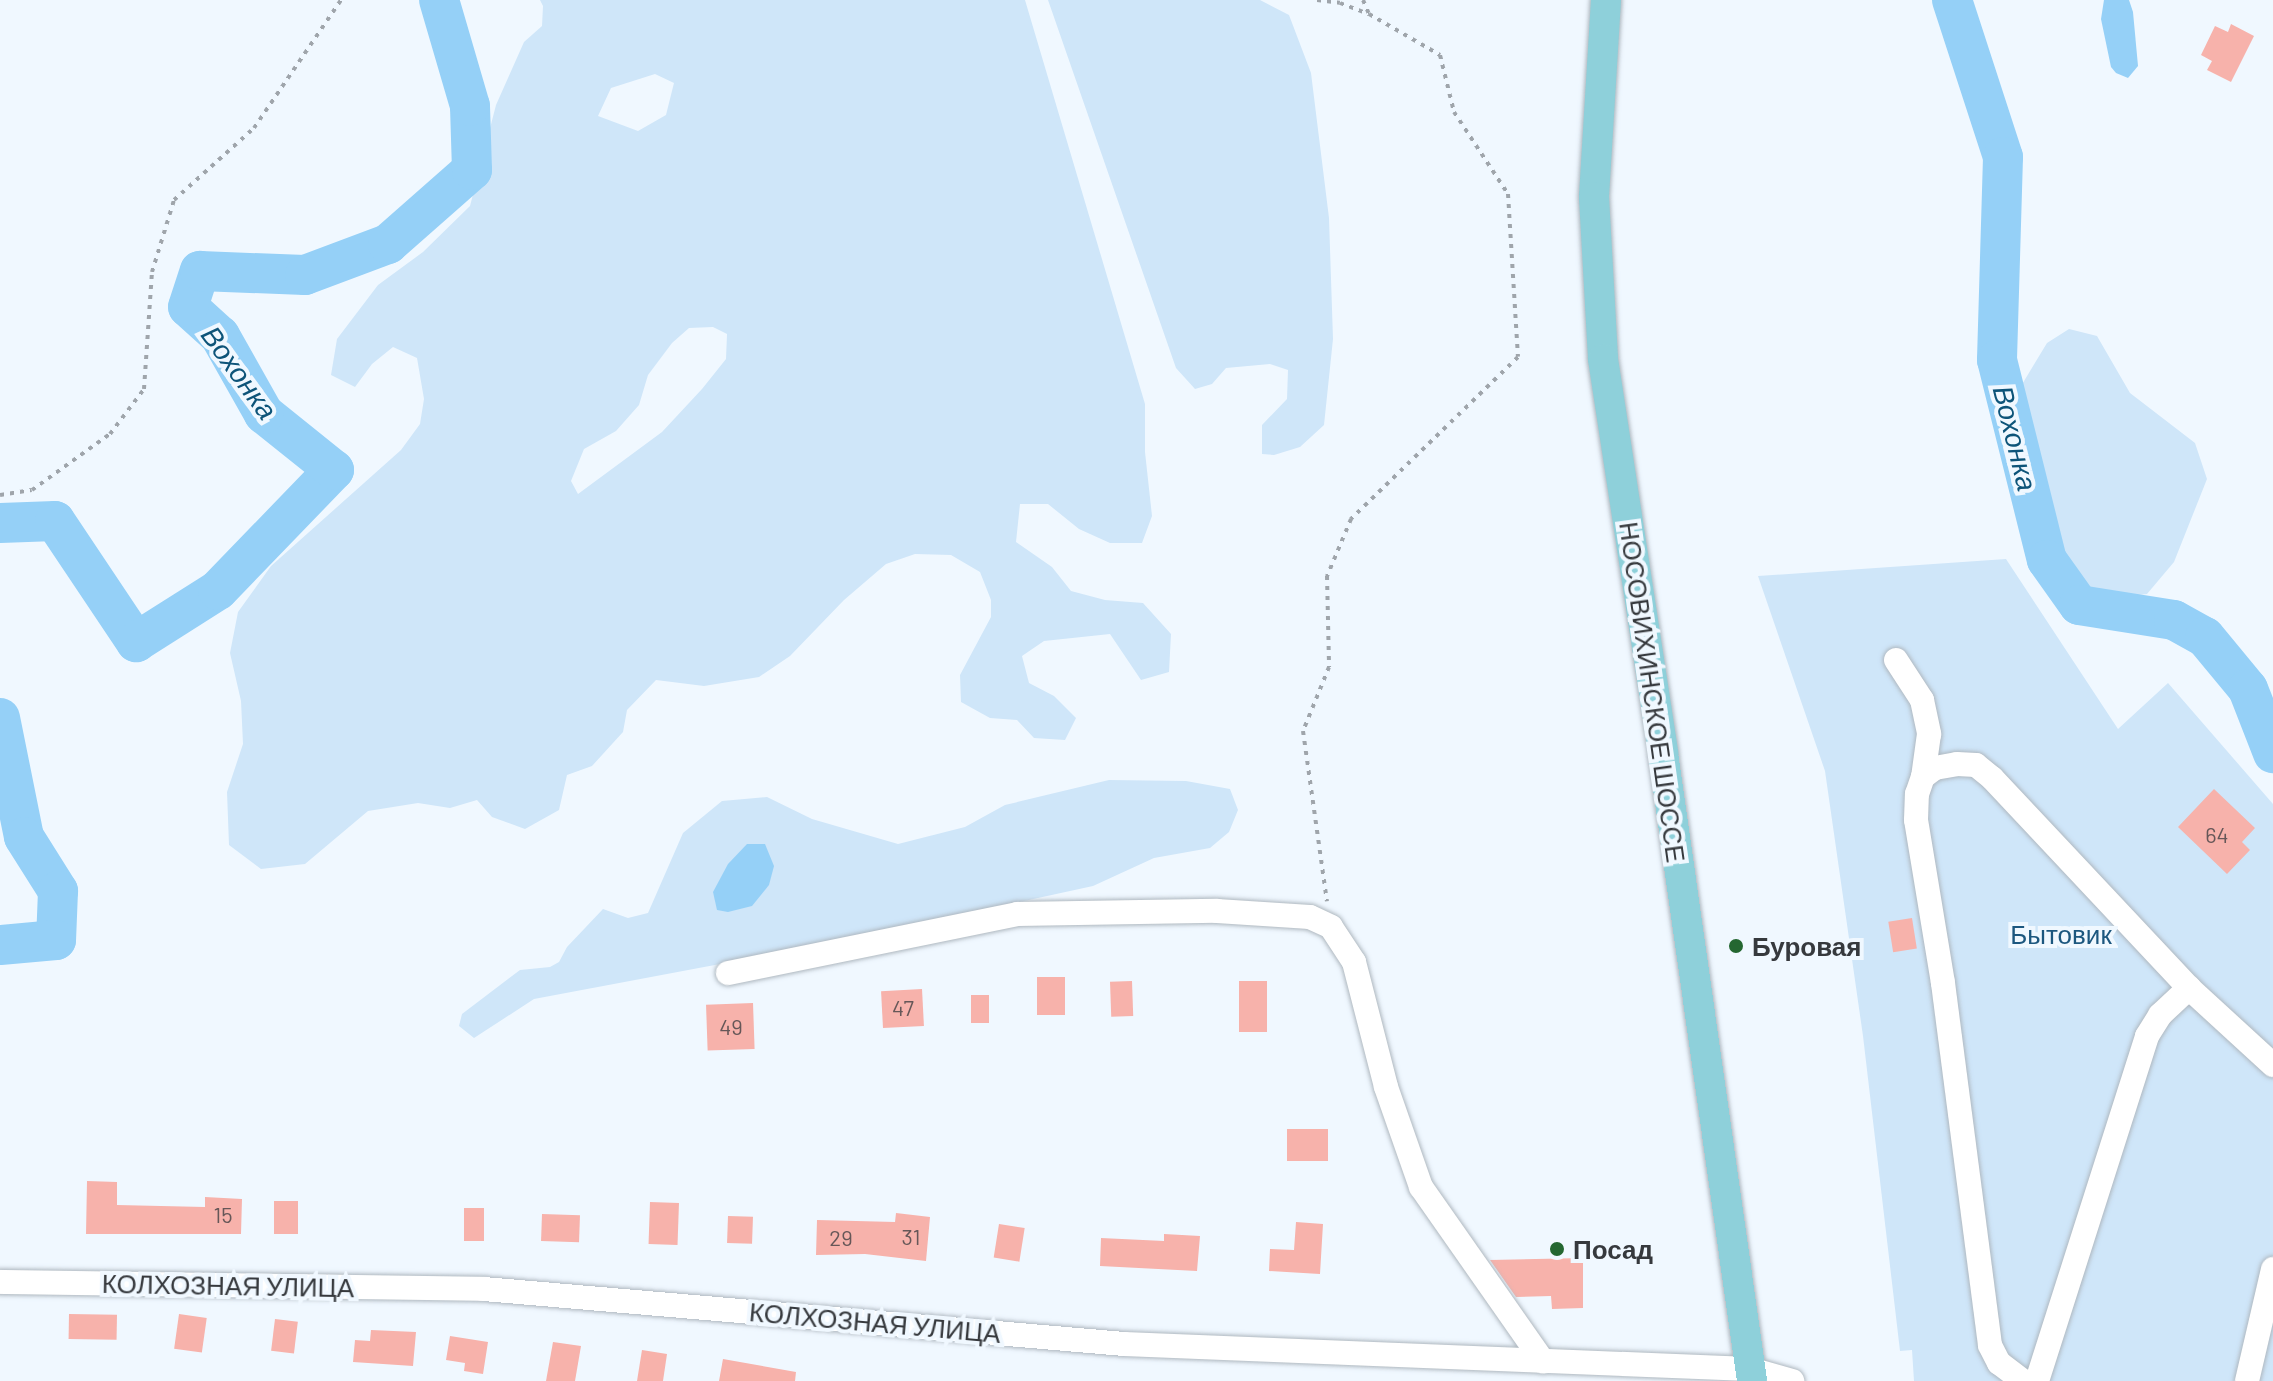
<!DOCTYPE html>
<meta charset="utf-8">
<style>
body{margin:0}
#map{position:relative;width:2273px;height:1381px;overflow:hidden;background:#f0f8ff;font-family:Barlow,sans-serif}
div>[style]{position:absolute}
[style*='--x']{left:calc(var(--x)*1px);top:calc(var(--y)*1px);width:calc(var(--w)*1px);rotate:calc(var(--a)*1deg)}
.green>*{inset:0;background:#cfe6f9}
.water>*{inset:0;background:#95d0f7}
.river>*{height:40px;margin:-20px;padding:0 20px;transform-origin:20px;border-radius:20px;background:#95d0f7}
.building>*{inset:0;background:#f7b2ab;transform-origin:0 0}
.path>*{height:4px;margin-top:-2px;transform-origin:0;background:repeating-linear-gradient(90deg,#9fa5ab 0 4px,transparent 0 10px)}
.roads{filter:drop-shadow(0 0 2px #afb8c0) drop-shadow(0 0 2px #afb8c0)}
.minor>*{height:24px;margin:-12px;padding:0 12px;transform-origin:12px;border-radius:12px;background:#fff}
.major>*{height:30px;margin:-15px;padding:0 15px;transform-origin:15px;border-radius:15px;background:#8ed0da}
.dots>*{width:22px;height:22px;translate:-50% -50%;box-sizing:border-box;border:4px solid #f0f8ff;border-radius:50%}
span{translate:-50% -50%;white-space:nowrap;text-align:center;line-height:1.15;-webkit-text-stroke:8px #f0f8ff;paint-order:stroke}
.number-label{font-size:22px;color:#665758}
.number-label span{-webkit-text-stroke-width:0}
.street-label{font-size:26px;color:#36393d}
.park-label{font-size:26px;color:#1c577f}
.poi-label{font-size:26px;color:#36393d;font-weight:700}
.left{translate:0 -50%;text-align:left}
.water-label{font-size:28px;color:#0d5479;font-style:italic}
</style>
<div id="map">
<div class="green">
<div style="clip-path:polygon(evenodd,540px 0,1025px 0,1145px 404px,1145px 452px,1152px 516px,1142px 543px,1110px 543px,1079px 529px,1048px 504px,1020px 504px,1016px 542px,1052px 567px,1071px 591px,1105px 600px,1143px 603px,1171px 634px,1169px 672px,1141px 680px,1110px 634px,1044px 641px,1022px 656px,1029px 683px,1054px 696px,1076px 718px,1065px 740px,1034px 738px,1017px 720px,990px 718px,961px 702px,960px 675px,991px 617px,991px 600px,980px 572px,951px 555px,915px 554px,886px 564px,844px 600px,790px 656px,759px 677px,704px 686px,656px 680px,627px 710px,623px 732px,592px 766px,567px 775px,559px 810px,525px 829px,492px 817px,477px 800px,450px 808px,418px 803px,368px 811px,305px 864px,261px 869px,229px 845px,227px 792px,243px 744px,241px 701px,230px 653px,238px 612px,271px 566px,401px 450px,420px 424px,424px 399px,417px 358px,393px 347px,372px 364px,355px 387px,331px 375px,337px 339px,378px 285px,423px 252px,470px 206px,496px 105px,524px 42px,542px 26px,543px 6px,540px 0,655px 74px,674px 83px,666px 115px,638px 131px,598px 116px,611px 88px,655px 74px,540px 0,713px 327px,727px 334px,726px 359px,702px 389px,662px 432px,578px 494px,571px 481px,584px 449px,616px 431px,639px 405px,648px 375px,672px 343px,689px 328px,713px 327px)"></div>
<div style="clip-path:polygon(1048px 0,1260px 0,1289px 15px,1311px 73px,1329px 218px,1333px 339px,1324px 425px,1300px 447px,1274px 455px,1262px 454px,1262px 425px,1287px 399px,1288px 370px,1270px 364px,1226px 368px,1212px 384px,1195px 389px,1176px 368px)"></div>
<div style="clip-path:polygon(2069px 329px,2097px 336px,2130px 393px,2195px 443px,2207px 479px,2174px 562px,2147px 594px,2119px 597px,2084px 588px,2059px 545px,2021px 386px,2047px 343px)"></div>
<div style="clip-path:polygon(2006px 559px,2118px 729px,2168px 683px,2273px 804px,2273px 1381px,1914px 1381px,1912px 1350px,1900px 1351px,1863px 1036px,1825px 771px,1758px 576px)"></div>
<div style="clip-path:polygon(1109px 780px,1186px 781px,1230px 789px,1238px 810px,1229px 832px,1210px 848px,1154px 858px,1093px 886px,842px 941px,534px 999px,474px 1038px,459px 1026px,462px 1014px,520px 970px,550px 967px,559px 962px,567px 947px,603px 909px,628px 918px,648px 913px,683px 833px,722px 801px,767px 797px,812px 819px,898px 844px,965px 827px,1005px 805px)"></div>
</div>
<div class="water">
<div style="clip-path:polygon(2104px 0,2129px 0,2133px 12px,2138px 66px,2128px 78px,2116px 73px,2111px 67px,2101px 19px)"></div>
<div style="clip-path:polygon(747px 844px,765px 844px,774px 866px,769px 885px,752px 906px,728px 912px,717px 910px,713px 892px,728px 864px)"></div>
</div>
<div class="river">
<div style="--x:1952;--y:0;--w:165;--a:72"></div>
<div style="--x:2003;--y:157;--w:203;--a:91.7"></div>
<div style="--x:1997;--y:360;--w:206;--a:76"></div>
<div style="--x:2047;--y:560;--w:55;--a:54.6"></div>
<div style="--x:2079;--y:605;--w:96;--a:9"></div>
<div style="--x:2174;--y:620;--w:35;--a:29"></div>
<div style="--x:2205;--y:637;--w:67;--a:50.4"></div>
<div style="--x:2248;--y:689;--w:69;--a:68.7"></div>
<div style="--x:0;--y:523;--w:55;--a:-2.1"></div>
<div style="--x:55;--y:521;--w:146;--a:56.2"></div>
<div style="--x:136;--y:642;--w:97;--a:-32.4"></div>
<div style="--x:218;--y:590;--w:167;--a:-46"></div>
<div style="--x:334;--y:470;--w:90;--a:-141.3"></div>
<div style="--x:264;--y:414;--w:90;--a:-119.4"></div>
<div style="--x:220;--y:336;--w:43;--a:-137.8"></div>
<div style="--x:188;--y:307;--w:38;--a:-72"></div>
<div style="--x:200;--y:271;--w:105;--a:2.2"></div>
<div style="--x:305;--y:275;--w:89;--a:-20.5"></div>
<div style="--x:388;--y:244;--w:112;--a:-41.4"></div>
<div style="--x:472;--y:170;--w:64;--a:-91.8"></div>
<div style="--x:470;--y:106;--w:110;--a:-106.3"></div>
<div style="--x:0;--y:718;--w:121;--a:78.6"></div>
<div style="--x:24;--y:837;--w:64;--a:57.8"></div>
<div style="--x:58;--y:891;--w:49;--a:92.3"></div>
<div style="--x:56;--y:940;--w:56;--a:174.9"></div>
</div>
<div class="building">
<div style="clip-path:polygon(2231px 24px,2254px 36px,2231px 82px,2207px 70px,2212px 61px,2201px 55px,2215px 26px,2228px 32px)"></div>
<div style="clip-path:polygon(2214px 789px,2255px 828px,2242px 842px,2250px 850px,2227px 874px,2178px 827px)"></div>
<div style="left:1912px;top:918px;width:31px;height:24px;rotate:81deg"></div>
<div style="left:1037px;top:977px;width:28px;height:38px"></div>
<div style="left:1132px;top:981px;width:35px;height:22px;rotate:88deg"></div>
<div style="left:1239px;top:981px;width:28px;height:51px"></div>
<div style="left:922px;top:989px;width:37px;height:41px;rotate:87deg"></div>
<div style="left:971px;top:995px;width:18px;height:28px"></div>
<div style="left:753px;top:1003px;width:46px;height:47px;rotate:88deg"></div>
<div style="left:1287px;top:1129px;width:41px;height:32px"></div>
<div style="clip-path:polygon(87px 1181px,117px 1182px,117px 1205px,205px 1207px,205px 1197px,242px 1199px,241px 1234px,86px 1234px)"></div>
<div style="left:274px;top:1201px;width:24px;height:33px"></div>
<div style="left:650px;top:1202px;width:29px;height:42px;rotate:2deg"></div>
<div style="left:464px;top:1208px;width:20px;height:33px"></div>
<div style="clip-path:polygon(896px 1213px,930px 1217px,926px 1261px,865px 1254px,816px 1255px,817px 1220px,895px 1222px)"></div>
<div style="left:542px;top:1214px;width:38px;height:27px;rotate:2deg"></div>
<div style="left:728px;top:1216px;width:25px;height:27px;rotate:2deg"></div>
<div style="clip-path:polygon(1296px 1222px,1323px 1224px,1320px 1274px,1269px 1271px,1270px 1249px,1294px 1250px)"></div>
<div style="left:999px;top:1224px;width:26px;height:34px;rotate:9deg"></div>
<div style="clip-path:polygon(1164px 1234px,1200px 1236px,1197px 1271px,1100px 1266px,1101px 1238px,1164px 1241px)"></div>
<div style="clip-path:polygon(1583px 1258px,1583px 1308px,1552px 1309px,1551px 1296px,1516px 1297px,1490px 1260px)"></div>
<div style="left:69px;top:1314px;width:48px;height:25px;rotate:1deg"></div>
<div style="left:179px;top:1314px;width:28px;height:35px;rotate:8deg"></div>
<div style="left:275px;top:1319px;width:23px;height:32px;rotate:7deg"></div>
<div style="clip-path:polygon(371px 1330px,416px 1332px,413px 1366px,353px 1362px,355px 1340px,370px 1341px)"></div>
<div style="clip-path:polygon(450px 1336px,488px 1342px,483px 1374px,464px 1371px,465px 1363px,446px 1360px)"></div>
<div style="clip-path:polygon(553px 1342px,581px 1346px,575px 1381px,546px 1381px)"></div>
<div style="clip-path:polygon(642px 1350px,667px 1354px,663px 1381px,637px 1381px)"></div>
<div style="clip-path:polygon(723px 1359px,796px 1372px,795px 1381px,719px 1381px)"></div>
</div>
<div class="path">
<div style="--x:1317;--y:0;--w:23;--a:7"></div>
<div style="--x:1340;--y:3;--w:31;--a:21"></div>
<div style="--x:1369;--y:14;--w:82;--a:30"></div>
<div style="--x:1440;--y:55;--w:59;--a:76.2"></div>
<div style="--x:1454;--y:112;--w:98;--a:56.6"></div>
<div style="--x:1508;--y:194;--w:163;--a:86.5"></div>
<div style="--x:1518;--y:357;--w:233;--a:135.9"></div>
<div style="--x:1351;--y:519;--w:62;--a:112.8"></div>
<div style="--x:1327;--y:576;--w:91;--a:88.7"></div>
<div style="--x:1329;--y:667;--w:69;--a:112.1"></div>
<div style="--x:1303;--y:731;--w:172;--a:82"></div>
<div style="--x:1363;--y:0;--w:15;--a:67"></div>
<div style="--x:0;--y:495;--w:32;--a:-9"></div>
<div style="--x:32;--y:490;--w:96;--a:-35.7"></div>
<div style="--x:110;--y:434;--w:56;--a:-52.9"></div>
<div style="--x:144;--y:389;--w:117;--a:-86.1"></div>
<div style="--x:152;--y:272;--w:75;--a:-73"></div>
<div style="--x:174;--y:200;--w:108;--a:-42"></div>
<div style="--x:254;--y:128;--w:155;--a:-55.8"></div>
</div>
<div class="roads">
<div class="minor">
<div style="--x:1896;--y:660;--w:48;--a:57"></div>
<div style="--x:1922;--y:700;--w:35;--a:78"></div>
<div style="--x:1929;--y:734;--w:43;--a:97.9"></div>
<div style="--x:728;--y:973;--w:295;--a:-11.5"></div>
<div style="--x:1017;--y:914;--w:200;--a:-0.9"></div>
<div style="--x:1217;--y:911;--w:93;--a:3.7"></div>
<div style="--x:1310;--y:917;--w:23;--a:25"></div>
<div style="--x:1331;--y:927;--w:42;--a:56.7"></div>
<div style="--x:1354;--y:962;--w:129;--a:75.6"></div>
<div style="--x:1386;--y:1087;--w:106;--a:70.7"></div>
<div style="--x:1421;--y:1187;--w:213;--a:55"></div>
<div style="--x:0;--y:1282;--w:484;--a:0.8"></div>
<div style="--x:484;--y:1289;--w:642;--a:4.91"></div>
<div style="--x:1124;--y:1344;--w:626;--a:2.29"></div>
<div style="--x:1750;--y:1369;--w:44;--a:15.9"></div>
<div style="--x:2023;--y:1381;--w:30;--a:-143"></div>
<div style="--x:1999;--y:1363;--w:20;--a:-117"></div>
<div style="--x:1990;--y:1345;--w:365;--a:-97.4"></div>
<div style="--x:1943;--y:983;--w:165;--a:-99.4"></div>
<div style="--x:1916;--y:820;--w:26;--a:-88"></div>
<div style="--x:1917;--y:794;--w:18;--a:-71"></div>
<div style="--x:1923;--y:777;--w:15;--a:-37"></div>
<div style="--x:1935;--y:768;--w:22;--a:-10"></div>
<div style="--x:1957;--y:764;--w:19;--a:3"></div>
<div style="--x:1976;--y:765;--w:21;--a:39"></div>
<div style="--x:1992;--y:778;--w:288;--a:46.8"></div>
<div style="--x:2189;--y:988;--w:114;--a:42.5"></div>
<div style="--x:2037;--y:1381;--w:362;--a:-72.3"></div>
<div style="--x:2147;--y:1036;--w:25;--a:-58"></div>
<div style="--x:2160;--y:1015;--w:40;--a:-43"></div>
<div style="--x:2247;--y:1381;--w:115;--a:-76.9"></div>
</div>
<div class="major">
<div style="--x:1606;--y:0;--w:197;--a:93.5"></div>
<div style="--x:1594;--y:197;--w:162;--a:86.8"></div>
<div style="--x:1603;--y:359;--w:399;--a:81.3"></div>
<div style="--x:1663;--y:753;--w:634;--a:81.93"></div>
</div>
</div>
<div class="dots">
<div style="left:1736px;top:946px;background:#246731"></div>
<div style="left:1557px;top:1249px;background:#246731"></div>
</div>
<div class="number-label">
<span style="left:2217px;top:835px">64</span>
<span style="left:903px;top:1008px">47</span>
<span style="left:731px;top:1027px">49</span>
<span style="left:223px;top:1215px">15</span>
<span style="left:911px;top:1237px">31</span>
<span style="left:841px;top:1238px">29</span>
</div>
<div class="street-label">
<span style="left:1653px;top:692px;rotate:82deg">НОСОВИХИНСКОЕ ШОССЕ</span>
<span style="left:228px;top:1285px;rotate:1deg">КОЛХОЗНАЯ УЛИЦА</span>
<span style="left:875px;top:1322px;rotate:5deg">КОЛХОЗНАЯ УЛИЦА</span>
</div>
<div class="park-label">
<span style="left:2061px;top:934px">Бытовик</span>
</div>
<div class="poi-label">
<span class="left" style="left:1752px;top:946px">Буровая</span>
<span class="left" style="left:1573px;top:1249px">Посад</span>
</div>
<div class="water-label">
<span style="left:240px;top:372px;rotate:54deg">Вохонка</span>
<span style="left:2016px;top:438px;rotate:76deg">Вохонка</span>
</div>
</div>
